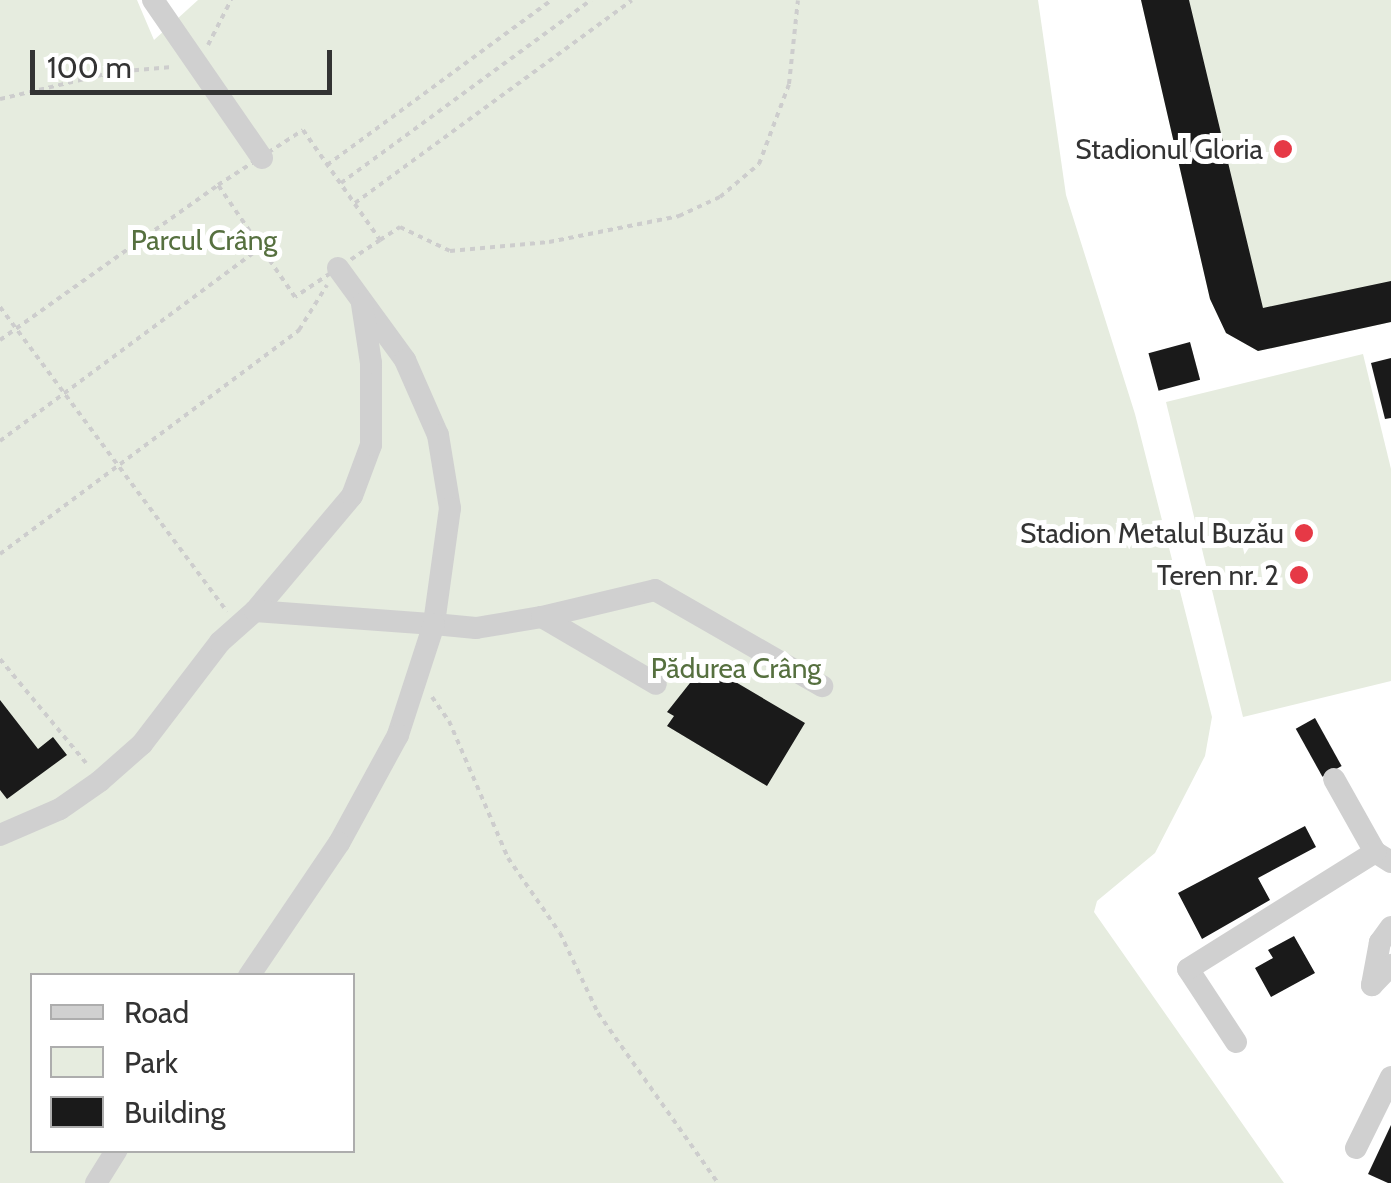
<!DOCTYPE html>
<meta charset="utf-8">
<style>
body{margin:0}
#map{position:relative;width:1391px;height:1183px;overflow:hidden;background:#fff;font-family:Cabin,sans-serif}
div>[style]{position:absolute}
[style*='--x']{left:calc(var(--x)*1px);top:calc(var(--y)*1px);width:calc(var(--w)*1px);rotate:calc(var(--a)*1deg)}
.green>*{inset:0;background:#e6ecdf}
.building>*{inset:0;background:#1a1a1a;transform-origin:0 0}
.path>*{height:4px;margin-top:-2px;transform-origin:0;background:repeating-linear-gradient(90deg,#cdcdcd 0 5px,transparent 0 10px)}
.minor>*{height:22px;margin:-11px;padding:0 11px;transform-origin:11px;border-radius:11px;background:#d0d0d0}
.dots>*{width:28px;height:28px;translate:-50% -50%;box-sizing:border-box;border:5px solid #fff;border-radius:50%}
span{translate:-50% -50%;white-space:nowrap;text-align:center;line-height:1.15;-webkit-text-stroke:10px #fff;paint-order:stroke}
.poi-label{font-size:28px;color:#333}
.right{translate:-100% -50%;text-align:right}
.park-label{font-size:28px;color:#56703f}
.legend{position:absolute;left:30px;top:973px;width:325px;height:180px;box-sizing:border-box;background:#fff;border:2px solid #adadad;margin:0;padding:12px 18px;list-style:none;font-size:30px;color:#333}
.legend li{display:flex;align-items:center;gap:20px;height:50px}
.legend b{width:50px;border:2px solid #adadad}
.scale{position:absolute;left:30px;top:50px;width:302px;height:45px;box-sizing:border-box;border:5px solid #333;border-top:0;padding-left:12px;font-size:30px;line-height:35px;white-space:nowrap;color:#333;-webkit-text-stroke:8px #fff;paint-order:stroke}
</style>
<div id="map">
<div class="green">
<div style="clip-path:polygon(evenodd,0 0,137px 0,154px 40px,198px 0,1038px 0,1066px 195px,1135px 414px,1212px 717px,1205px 756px,1155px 853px,1097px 901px,1094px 912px,1284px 1183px,0 1183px,0 0,32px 976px,352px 976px,352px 1150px,32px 1150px,32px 976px)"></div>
<div style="clip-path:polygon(1141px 0,1391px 0,1391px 322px,1258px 351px,1226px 333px,1210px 299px)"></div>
<div style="clip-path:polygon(1363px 354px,1391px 469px,1391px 681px,1243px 717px,1166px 402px)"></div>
</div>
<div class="building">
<div style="clip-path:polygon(1141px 0,1189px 0,1263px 308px,1391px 281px,1391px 322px,1258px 351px,1226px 333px,1210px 299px)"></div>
<div style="left:1190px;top:342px;width:39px;height:43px;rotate:75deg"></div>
<div style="clip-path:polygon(1391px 358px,1391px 418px,1385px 419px,1371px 363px)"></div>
<div style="clip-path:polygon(705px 664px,805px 723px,767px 786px,667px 726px,674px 716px,667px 712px)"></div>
<div style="clip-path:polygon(0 700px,38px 749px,53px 737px,67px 755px,7px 799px,0 790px)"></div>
<div style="left:1315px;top:718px;width:55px;height:22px;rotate:61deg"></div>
<div style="clip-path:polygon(1305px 826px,1316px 847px,1258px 878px,1270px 900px,1202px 939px,1178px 893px)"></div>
<div style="clip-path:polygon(1294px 936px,1315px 973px,1271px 997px,1255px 968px,1273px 958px,1268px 950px)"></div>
<div style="clip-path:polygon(1391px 1125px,1391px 1183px,1388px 1183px,1368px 1174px)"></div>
</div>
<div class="path">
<div style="--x:208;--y:45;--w:51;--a:-62.9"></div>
<div style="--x:0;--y:99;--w:117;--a:-13.3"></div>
<div style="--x:114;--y:72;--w:58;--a:-4.9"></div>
<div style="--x:303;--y:130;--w:134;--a:55"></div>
<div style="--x:380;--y:240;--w:102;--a:146.2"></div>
<div style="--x:295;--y:297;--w:136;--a:-124.5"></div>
<div style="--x:218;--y:185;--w:101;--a:-32.9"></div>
<div style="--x:327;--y:165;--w:279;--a:-36.3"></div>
<div style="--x:341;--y:183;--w:310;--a:-36.2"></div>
<div style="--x:355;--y:203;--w:343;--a:-36.2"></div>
<div style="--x:380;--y:240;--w:24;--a:-33"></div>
<div style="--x:400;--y:227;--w:55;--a:25.6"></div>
<div style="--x:450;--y:251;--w:99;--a:-5.2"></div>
<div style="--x:549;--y:242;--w:133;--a:-11.3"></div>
<div style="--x:679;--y:216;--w:45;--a:-24.9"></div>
<div style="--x:720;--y:197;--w:51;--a:-40.2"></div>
<div style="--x:759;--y:164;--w:85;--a:-69.4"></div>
<div style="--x:789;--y:84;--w:84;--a:-83.9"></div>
<div style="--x:0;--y:307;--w:380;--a:53.3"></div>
<div style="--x:0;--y:340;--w:267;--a:-35.4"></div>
<div style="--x:0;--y:441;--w:324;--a:-36.6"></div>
<div style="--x:0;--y:554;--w:374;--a:-36.8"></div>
<div style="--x:299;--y:330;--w:53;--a:-58.1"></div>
<div style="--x:0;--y:659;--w:135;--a:50.4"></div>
<div style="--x:432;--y:697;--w:29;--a:55"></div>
<div style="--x:449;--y:721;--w:149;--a:66.7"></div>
<div style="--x:508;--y:858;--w:91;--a:55.3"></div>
<div style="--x:560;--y:933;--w:89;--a:64.6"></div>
<div style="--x:598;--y:1013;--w:208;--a:54.8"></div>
</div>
<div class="minor">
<div style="--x:153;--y:0;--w:192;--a:55.4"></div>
<div style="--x:338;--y:268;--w:114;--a:53.9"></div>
<div style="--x:405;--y:360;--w:82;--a:66.3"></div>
<div style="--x:438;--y:435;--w:74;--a:80.7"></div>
<div style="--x:450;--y:508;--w:117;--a:97.9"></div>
<div style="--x:434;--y:624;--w:42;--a:5.4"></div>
<div style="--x:476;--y:628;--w:67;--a:-9.5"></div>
<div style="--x:542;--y:617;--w:132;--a:30.4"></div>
<div style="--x:255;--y:611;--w:150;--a:-49.9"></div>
<div style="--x:352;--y:496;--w:54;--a:-69.6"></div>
<div style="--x:371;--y:445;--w:82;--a:-90"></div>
<div style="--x:371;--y:363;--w:60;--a:-98.7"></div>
<div style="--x:542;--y:617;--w:116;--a:-13.4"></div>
<div style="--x:655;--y:590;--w:193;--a:29.9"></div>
<div style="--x:1334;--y:779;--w:84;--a:60.7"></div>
<div style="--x:1375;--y:852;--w:19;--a:32"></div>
<div style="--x:0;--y:835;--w:65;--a:-23.4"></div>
<div style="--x:60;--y:809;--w:49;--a:-35"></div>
<div style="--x:100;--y:781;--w:56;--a:-41.4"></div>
<div style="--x:142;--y:744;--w:128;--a:-52.6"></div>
<div style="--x:220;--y:642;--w:47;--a:-41.5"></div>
<div style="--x:255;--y:611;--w:179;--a:4.2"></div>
<div style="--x:434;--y:624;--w:117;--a:108"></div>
<div style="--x:398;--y:735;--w:123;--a:118.6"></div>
<div style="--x:339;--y:843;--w:161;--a:124.1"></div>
<div style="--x:1391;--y:927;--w:19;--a:126"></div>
<div style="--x:1380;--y:942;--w:44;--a:100.5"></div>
<div style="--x:1372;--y:985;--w:28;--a:-46"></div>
<div style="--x:1236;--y:1042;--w:87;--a:-123.3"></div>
<div style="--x:1188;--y:969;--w:221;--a:-32"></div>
<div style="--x:1356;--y:1148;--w:79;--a:-63.8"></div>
<div style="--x:96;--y:1183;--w:39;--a:-58"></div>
</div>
<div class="dots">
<div style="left:1283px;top:149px;background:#e63946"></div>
<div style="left:1304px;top:533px;background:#e63946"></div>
<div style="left:1299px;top:575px;background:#e63946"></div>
</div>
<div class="poi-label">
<span class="right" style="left:1263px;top:149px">Stadionul Gloria</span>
<span class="right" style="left:1284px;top:533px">Stadion Metalul Buzău</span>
<span class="right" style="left:1279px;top:575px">Teren nr. 2</span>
</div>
<div class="park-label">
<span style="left:204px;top:240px">Parcul Crâng</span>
<span style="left:736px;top:668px">Pădurea Crâng</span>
</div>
<ul class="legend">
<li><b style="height:12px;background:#d0d0d0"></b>Road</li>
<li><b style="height:28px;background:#e6ecdf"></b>Park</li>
<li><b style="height:28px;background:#1a1a1a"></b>Building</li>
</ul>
<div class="scale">100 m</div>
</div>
